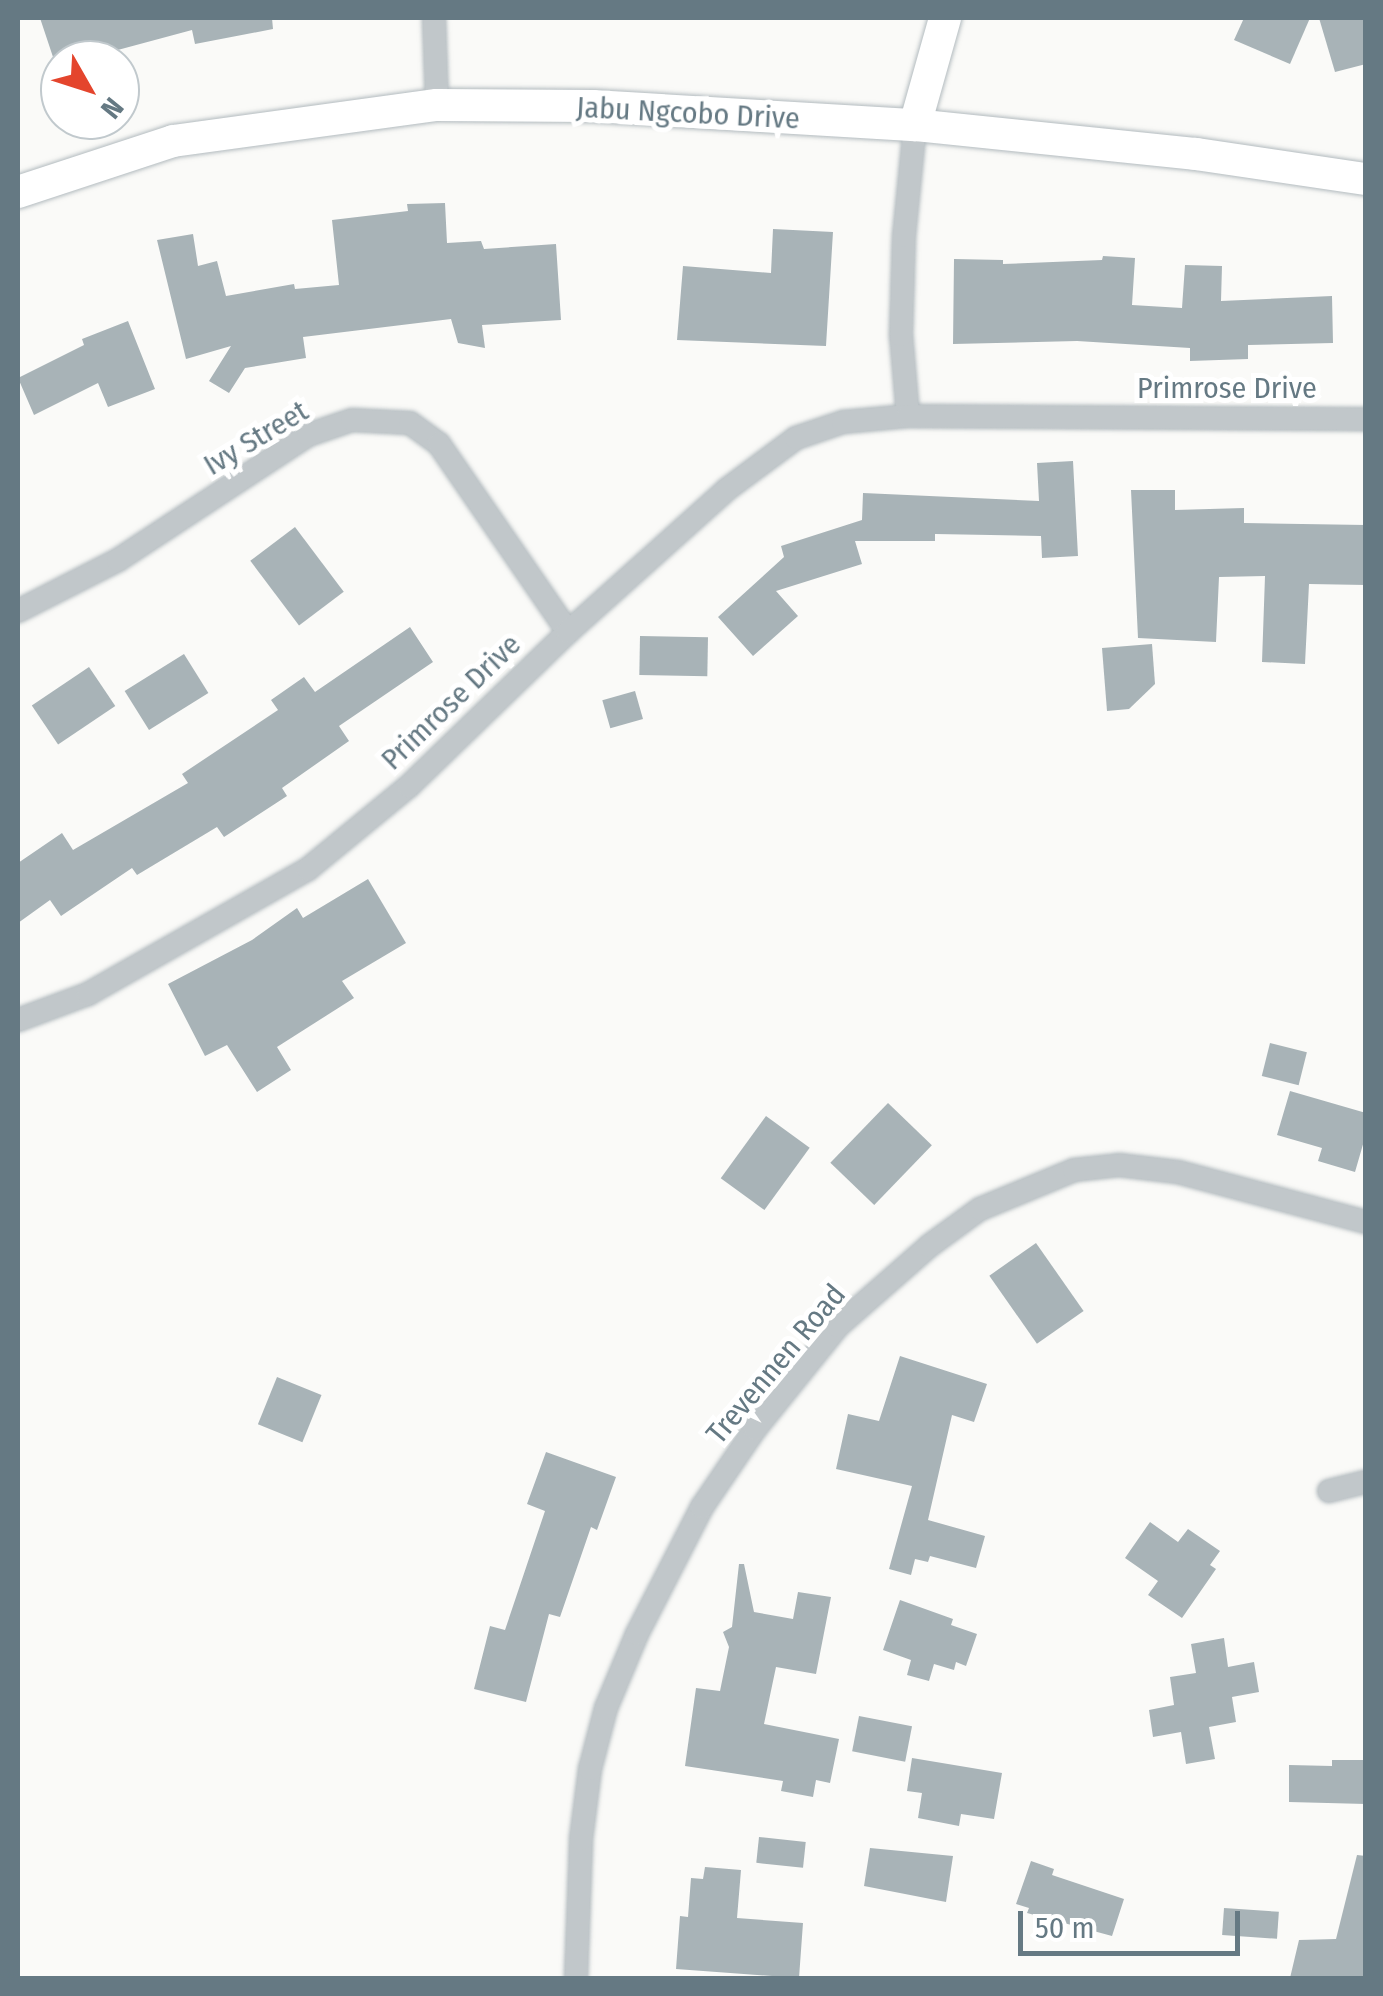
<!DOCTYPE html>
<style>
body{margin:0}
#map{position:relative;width:1383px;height:1996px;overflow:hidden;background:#fafaf8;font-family:"Fira Sans Condensed",sans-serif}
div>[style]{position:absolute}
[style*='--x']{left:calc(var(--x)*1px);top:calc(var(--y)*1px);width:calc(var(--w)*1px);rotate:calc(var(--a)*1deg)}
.building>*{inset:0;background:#a8b3b7;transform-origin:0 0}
.roads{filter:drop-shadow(0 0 2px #b3bbbf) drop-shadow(0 0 2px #b3bbbf)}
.street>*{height:22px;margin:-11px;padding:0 11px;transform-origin:11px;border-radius:11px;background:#c1c7ca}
.secondary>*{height:32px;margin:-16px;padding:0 16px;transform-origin:16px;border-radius:16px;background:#fff}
span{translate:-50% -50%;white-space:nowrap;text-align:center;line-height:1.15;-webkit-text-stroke:10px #fff;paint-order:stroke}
.street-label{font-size:30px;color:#657983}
.frame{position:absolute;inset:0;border:20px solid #657983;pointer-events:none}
.north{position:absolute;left:40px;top:40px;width:100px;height:100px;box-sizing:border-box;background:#fff;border:2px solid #c1c9cd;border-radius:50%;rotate:129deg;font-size:28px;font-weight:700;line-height:40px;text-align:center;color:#657983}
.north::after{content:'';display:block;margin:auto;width:35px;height:45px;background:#e4452d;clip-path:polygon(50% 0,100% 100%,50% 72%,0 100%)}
.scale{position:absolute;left:1018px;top:1911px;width:222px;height:45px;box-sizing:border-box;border:5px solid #657983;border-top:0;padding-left:12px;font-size:30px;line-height:35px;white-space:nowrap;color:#657983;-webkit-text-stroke:8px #fff;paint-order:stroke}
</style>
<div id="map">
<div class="building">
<div style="clip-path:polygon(40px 18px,272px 18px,273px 29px,195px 44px,192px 30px,88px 58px,54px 60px)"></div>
<div style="clip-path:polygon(1244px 18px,1310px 18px,1290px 64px,1234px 40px)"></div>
<div style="clip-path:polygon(1319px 18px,1366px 18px,1366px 64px,1335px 72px)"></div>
<div style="clip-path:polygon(445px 203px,447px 243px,481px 241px,484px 249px,556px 244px,561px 320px,482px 325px,485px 348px,458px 343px,451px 319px,303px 337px,306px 358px,245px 368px,229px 393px,209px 381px,231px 346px,186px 359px,157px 240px,193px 234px,198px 266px,217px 261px,226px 296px,294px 284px,295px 289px,339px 285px,332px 220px,408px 211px,407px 204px)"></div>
<div style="clip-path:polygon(773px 229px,833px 232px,826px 346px,677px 340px,683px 266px,771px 273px)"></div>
<div style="clip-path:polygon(1103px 256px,1135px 258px,1132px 305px,1182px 308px,1185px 265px,1222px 266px,1221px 301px,1332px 296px,1333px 343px,1248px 345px,1248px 359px,1190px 361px,1190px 348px,1077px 341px,953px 344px,954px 259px,1003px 260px,1003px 264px,1102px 260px)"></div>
<div style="clip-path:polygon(128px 321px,155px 389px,108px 407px,98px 383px,34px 415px,18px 378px,84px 345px,82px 339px)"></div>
<div style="clip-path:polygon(1073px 461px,1078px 556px,1042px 558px,1041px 536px,935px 534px,935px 541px,855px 541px,862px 564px,776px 591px,798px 616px,753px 656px,718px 617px,784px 557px,781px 546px,862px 520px,863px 493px,1039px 501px,1037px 463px)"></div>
<div style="clip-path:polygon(1131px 490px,1175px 490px,1175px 510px,1244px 508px,1244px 523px,1366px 525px,1366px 585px,1309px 584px,1305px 664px,1262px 662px,1265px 576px,1219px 577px,1216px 642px,1138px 638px)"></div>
<div style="left:295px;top:527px;width:81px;height:56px;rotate:53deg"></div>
<div style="clip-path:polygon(410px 627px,433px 662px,339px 726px,349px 741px,282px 788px,287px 796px,224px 837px,217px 827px,137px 875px,132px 868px,61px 916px,50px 900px,18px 923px,18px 863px,62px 833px,73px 850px,188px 783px,182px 774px,278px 710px,271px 700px,304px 677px,315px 692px)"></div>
<div style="left:640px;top:636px;width:68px;height:39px;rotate:1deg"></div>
<div style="clip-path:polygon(1152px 644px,1155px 684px,1129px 709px,1107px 711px,1102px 648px)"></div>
<div style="left:184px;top:654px;width:46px;height:70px;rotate:58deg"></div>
<div style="left:89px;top:667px;width:47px;height:69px;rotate:56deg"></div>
<div style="left:635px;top:691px;width:29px;height:34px;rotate:74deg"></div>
<div style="clip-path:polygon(368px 879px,406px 943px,342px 981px,354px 998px,277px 1047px,291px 1070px,257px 1092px,227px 1045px,205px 1056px,168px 984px,252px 940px,297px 908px,303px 918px)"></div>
<div style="left:1270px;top:1043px;width:38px;height:34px;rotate:14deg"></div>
<div style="clip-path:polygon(1290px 1091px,1366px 1113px,1366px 1134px,1355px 1172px,1318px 1161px,1322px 1148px,1277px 1135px)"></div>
<div style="left:888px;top:1103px;width:61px;height:83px;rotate:44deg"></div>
<div style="left:766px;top:1116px;width:54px;height:77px;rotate:36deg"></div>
<div style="left:1036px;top:1243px;width:83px;height:57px;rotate:55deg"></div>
<div style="clip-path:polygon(900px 1356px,987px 1384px,974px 1422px,952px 1415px,928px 1520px,985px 1536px,976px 1568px,930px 1556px,928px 1562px,915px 1559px,911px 1575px,889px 1569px,912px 1486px,836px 1469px,848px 1414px,879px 1421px)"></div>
<div style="left:277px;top:1377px;width:48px;height:51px;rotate:22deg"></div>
<div style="clip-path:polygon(546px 1452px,616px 1477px,597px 1530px,591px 1527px,560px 1617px,549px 1614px,526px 1702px,474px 1689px,490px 1626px,505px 1630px,545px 1511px,527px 1504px)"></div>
<div style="clip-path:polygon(1150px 1522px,1178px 1542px,1188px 1529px,1220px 1551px,1210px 1565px,1216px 1569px,1182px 1618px,1148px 1595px,1158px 1581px,1125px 1558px)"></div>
<div style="clip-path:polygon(739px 1564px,744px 1564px,754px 1612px,793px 1619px,798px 1592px,831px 1597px,816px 1674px,776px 1667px,764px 1724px,839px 1739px,830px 1783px,816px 1780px,813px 1797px,781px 1791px,783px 1781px,685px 1766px,696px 1688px,720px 1691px,729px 1647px,723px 1632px,732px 1627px)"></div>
<div style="clip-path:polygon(900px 1600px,953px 1619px,951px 1625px,977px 1634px,966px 1666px,956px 1662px,954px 1670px,934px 1664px,929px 1681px,907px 1675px,911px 1660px,883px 1650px)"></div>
<div style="clip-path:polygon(1224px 1638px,1228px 1667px,1254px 1662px,1259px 1692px,1232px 1697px,1236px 1722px,1209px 1727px,1215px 1759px,1186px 1764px,1181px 1732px,1153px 1737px,1149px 1710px,1174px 1705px,1170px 1677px,1196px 1673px,1191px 1644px)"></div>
<div style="left:859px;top:1716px;width:54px;height:36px;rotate:11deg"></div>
<div style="clip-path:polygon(912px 1758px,1002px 1773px,994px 1819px,961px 1814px,959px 1826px,918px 1818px,922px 1793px,907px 1791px)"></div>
<div style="clip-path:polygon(1332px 1760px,1366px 1760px,1366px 1804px,1289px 1802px,1289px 1765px,1332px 1766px)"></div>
<div style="left:759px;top:1837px;width:47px;height:26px;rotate:6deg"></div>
<div style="clip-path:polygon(870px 1848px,953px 1856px,946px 1902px,864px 1886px)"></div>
<div style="clip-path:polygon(1357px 1855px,1366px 1856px,1366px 1978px,1290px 1978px,1299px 1940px,1336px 1939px)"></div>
<div style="clip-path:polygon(1031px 1861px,1054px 1869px,1052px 1875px,1124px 1899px,1112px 1936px,1027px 1913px,1029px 1908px,1016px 1904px)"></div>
<div style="clip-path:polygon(705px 1867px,741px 1870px,737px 1918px,803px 1923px,799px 1978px,676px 1969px,680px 1916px,688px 1917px,691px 1878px,703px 1879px)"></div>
<div style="left:1224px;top:1908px;width:55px;height:27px;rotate:4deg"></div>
</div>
<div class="roads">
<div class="street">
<div style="--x:434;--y:18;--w:87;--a:88"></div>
<div style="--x:908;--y:416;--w:81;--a:-94.9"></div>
<div style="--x:901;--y:335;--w:99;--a:-88.3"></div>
<div style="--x:904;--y:236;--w:112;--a:-84.3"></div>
<div style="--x:18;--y:611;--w:112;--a:-27"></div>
<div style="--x:118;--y:560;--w:227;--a:-33.3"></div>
<div style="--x:308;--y:435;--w:46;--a:-18.8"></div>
<div style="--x:352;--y:420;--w:58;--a:3"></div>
<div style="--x:410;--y:423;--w:36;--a:36"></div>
<div style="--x:439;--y:444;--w:228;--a:55.5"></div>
<div style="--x:18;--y:1020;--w:75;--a:-20.4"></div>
<div style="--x:88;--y:994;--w:253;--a:-29.6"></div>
<div style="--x:308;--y:869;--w:131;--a:-39.4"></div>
<div style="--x:409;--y:786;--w:221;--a:-44.1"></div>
<div style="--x:568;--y:632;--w:212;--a:-41.9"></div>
<div style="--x:726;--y:490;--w:87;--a:-36.6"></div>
<div style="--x:796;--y:438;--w:50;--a:-18.8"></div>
<div style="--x:843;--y:422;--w:65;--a:-5.3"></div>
<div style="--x:908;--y:416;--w:458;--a:0.4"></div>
<div style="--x:1329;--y:1491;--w:38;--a:-14"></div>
<div style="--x:576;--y:1978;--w:139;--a:-87.9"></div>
<div style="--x:581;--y:1839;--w:71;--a:-82.7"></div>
<div style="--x:590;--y:1769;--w:63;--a:-75.3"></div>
<div style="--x:606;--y:1708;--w:80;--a:-67.3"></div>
<div style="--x:637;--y:1634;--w:143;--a:-62.9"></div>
<div style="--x:702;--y:1507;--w:94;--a:-55.8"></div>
<div style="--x:755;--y:1429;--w:132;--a:-51.1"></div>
<div style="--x:838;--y:1326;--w:121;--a:-41.3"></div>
<div style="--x:929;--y:1246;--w:63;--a:-36"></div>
<div style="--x:980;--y:1209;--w:102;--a:-22.5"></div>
<div style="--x:1074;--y:1170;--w:45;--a:-6.3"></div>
<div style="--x:1119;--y:1165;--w:59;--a:6.8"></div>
<div style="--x:1178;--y:1172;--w:195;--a:14.9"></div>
</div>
<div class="secondary">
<div style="--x:915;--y:125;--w:111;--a:-74.3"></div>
<div style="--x:18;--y:192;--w:163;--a:-18.2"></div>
<div style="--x:173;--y:141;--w:266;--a:-7.8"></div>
<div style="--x:437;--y:105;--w:156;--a:0.4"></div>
<div style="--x:593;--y:106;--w:323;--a:3.4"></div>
<div style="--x:915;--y:125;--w:282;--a:5.9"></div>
<div style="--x:1196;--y:154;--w:172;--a:8.4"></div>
</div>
</div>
<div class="street-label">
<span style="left:688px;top:113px;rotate:3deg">Jabu Ngcobo Drive</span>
<span style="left:1227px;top:388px">Primrose Drive</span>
<span style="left:256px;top:438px;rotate:-31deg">Ivy Street</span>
<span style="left:451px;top:702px;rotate:-44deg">Primrose Drive</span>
<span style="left:776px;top:1364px;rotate:-50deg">Trevennen Road</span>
</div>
<div class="frame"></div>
<div class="north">N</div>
<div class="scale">50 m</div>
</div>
